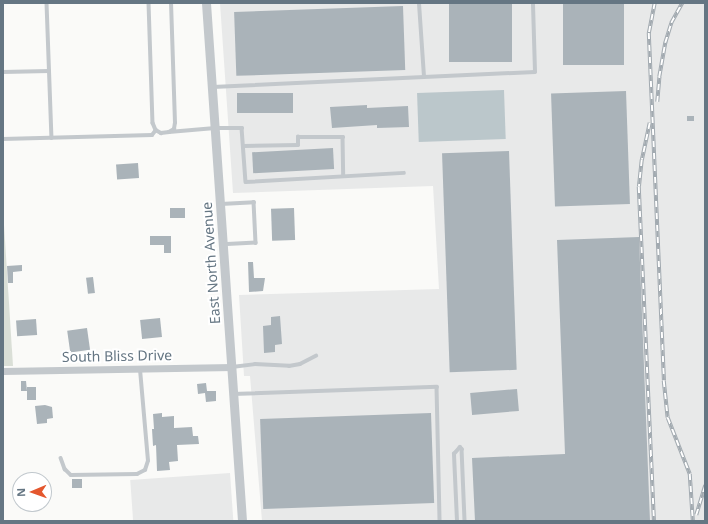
<!DOCTYPE html>
<style>
body{margin:0}
#map{position:relative;width:708px;height:524px;overflow:hidden;background:#fafaf8;font-family:"Noto Sans",sans-serif}
div>[style]{position:absolute}
[style*='--x']{left:calc(var(--x)*1px);top:calc(var(--y)*1px);width:calc(var(--w)*1px);rotate:calc(var(--a)*1deg)}
.built>*{inset:0;background:#e8e9e9;transform-origin:0 0}
.green>*{inset:0;background:#dadfd7}
.water>*{inset:0;background:#bbc7cb;transform-origin:0 0}
.building>*{inset:0;background:#aab3b9;transform-origin:0 0}
.service>*{height:3.5px;margin:-1.75px;padding:0 1.75px;transform-origin:1.75px;border-radius:1.75px;background:#c3c8cc}
.minor>*{height:7px;margin:-3.5px;padding:0 3.5px;transform-origin:3.5px;border-radius:3.5px;background:#c3c8cc}
.tertiary>*{height:9px;margin:-4.5px;padding:0 4.5px;transform-origin:4.5px;border-radius:4.5px;background:#c3c8cc}
.rail>*{height:3.5px;margin-top:-1.75px;transform-origin:0;background:repeating-linear-gradient(90deg,#fff 0 6px,#a2aab0 0 12px);box-sizing:border-box;border-block:1px solid #a2aab0}
span{translate:-50% -50%;white-space:nowrap;text-align:center;line-height:1.15;-webkit-text-stroke:4px #fff;paint-order:stroke}
.street-label{font-size:14px;color:#657683}
.frame{position:absolute;inset:0;border:4px solid #657683;pointer-events:none}
.north{position:absolute;left:12px;top:472px;width:40px;height:40px;box-sizing:border-box;background:#fff;border:1px solid #c1c8cd;border-radius:50%;rotate:268deg;font-size:11px;font-weight:700;line-height:16px;text-align:center;color:#657683}
.north::after{content:'';display:block;margin:auto;width:14px;height:18px;background:#e4572e;clip-path:polygon(50% 0,100% 100%,50% 72%,0 100%)}
</style>
<div id="map">
<div class="built">
<div style="clip-path:polygon(220px 3px,705px 3px,705px 521px,262px 521px,250px 376px,244px 376px,239px 295px,439px 289px,433px 186px,233px 193px)"></div>
<div style="left:230px;top:473px;width:48px;height:100px;rotate:86deg"></div>
</div>
<div class="green">
<div style="clip-path:polygon(3px 209px,13px 366px,3px 366px)"></div>
</div>
<div class="water">
<div style="left:504px;top:90px;width:49px;height:87px;rotate:88deg"></div>
</div>
<div class="building">
<div style="left:449px;top:3px;width:63px;height:59px"></div>
<div style="left:563px;top:3px;width:61px;height:62px"></div>
<div style="left:403px;top:6px;width:64px;height:169px;rotate:88deg"></div>
<div style="left:626px;top:91px;width:113px;height:75px;rotate:88deg"></div>
<div style="left:293px;top:93px;width:20px;height:56px;rotate:90deg"></div>
<div style="clip-path:polygon(367px 105px,367px 108px,408px 106px,409px 127px,377px 128px,377px 125px,332px 128px,330px 107px)"></div>
<div style="left:687px;top:116px;width:7px;height:5px"></div>
<div style="left:333px;top:148px;width:21px;height:81px;rotate:87deg"></div>
<div style="left:509px;top:151px;width:219px;height:67px;rotate:88deg"></div>
<div style="left:138px;top:163px;width:15px;height:22px;rotate:86deg"></div>
<div style="left:170px;top:208px;width:15px;height:10px"></div>
<div style="left:294px;top:208px;width:32px;height:23px;rotate:88deg"></div>
<div style="clip-path:polygon(150px 236px,171px 236px,171px 253px,164px 253px,164px 245px,150px 245px)"></div>
<div style="clip-path:polygon(639px 237px,650px 521px,475px 521px,472px 458px,565px 454px,557px 240px)"></div>
<div style="clip-path:polygon(248px 262px,253px 262px,254px 278px,265px 278px,263px 291px,249px 292px)"></div>
<div style="clip-path:polygon(22px 265px,22px 271px,13px 272px,13px 283px,8px 283px,7px 266px)"></div>
<div style="left:93px;top:277px;width:16px;height:7px;rotate:83deg"></div>
<div style="clip-path:polygon(280px 316px,282px 344px,275px 345px,275px 352px,264px 353px,263px 326px,271px 325px,271px 317px)"></div>
<div style="left:160px;top:318px;width:19px;height:20px;rotate:84deg"></div>
<div style="left:36px;top:319px;width:16px;height:20px;rotate:86deg"></div>
<div style="left:87px;top:328px;width:22px;height:20px;rotate:82deg"></div>
<div style="clip-path:polygon(21px 381px,26px 381px,27px 391px,21px 391px)"></div>
<div style="clip-path:polygon(206px 383px,207px 391px,216px 391px,216px 401px,206px 402px,205px 393px,198px 394px,197px 384px)"></div>
<div style="left:27px;top:387px;width:9px;height:13px"></div>
<div style="left:517px;top:389px;width:22px;height:47px;rotate:85deg"></div>
<div style="clip-path:polygon(45px 405px,52px 407px,53px 418px,47px 419px,47px 423px,37px 424px,35px 406px)"></div>
<div style="clip-path:polygon(162px 413px,162px 417px,174px 416px,174px 428px,192px 427px,193px 436px,198px 436px,199px 444px,177px 445px,178px 461px,169px 462px,170px 470px,157px 471px,156px 445px,153px 446px,152px 429px,154px 429px,153px 414px)"></div>
<div style="left:431px;top:413px;width:90px;height:171px;rotate:88deg"></div>
<div style="left:82px;top:479px;width:9px;height:10px;rotate:90deg"></div>
</div>
<div class="service">
<div style="--x:47;--y:3;--w:135;--a:87.9"></div>
<div style="--x:149;--y:3;--w:120;--a:88.1"></div>
<div style="--x:153;--y:123;--w:8;--a:67"></div>
<div style="--x:156;--y:130;--w:6;--a:31"></div>
<div style="--x:161;--y:133;--w:8;--a:-7"></div>
<div style="--x:169;--y:132;--w:6;--a:-31"></div>
<div style="--x:174;--y:129;--w:6;--a:-81"></div>
<div style="--x:175;--y:123;--w:120;--a:-91.9"></div>
<div style="--x:3;--y:72;--w:46;--a:-1.2"></div>
<div style="--x:424;--y:77;--w:111;--a:-2.6"></div>
<div style="--x:535;--y:72;--w:69;--a:-91.7"></div>
<div style="--x:213;--y:87;--w:211;--a:-2.7"></div>
<div style="--x:424;--y:77;--w:74;--a:-93.9"></div>
<div style="--x:169;--y:132;--w:46;--a:-5"></div>
<div style="--x:215;--y:128;--w:27;--a:0"></div>
<div style="--x:242;--y:128;--w:54;--a:85.8"></div>
<div style="--x:246;--y:182;--w:158;--a:-3.3"></div>
<div style="--x:3;--y:139;--w:149;--a:-1.5"></div>
<div style="--x:152;--y:135;--w:6;--a:-51"></div>
<div style="--x:244;--y:146;--w:54;--a:-1.1"></div>
<div style="--x:298;--y:145;--w:8;--a:-90"></div>
<div style="--x:298;--y:137;--w:45;--a:0"></div>
<div style="--x:343;--y:137;--w:39;--a:89"></div>
<div style="--x:221;--y:204;--w:33;--a:-3"></div>
<div style="--x:254;--y:202;--w:41;--a:87.2"></div>
<div style="--x:256;--y:243;--w:33;--a:177"></div>
<div style="--x:232;--y:367;--w:23;--a:-7"></div>
<div style="--x:255;--y:364;--w:34;--a:3"></div>
<div style="--x:289;--y:366;--w:11;--a:-10"></div>
<div style="--x:300;--y:364;--w:18;--a:-27"></div>
<div style="--x:233;--y:394;--w:204;--a:-2"></div>
<div style="--x:437;--y:387;--w:134;--a:88.7"></div>
<div style="--x:61;--y:458;--w:12;--a:70"></div>
<div style="--x:65;--y:469;--w:8;--a:45"></div>
<div style="--x:71;--y:475;--w:66;--a:-0.9"></div>
<div style="--x:137;--y:474;--w:9;--a:-27"></div>
<div style="--x:145;--y:470;--w:9;--a:-72"></div>
<div style="--x:148;--y:461;--w:92;--a:-95"></div>
<div style="--x:457;--y:521;--w:67;--a:-92.6"></div>
<div style="--x:454;--y:454;--w:9;--a:-49"></div>
<div style="--x:460;--y:447;--w:3;--a:45"></div>
<div style="--x:462;--y:449;--w:72;--a:87.6"></div>
</div>
<div class="minor">
<div style="--x:3;--y:371;--w:229;--a:-1"></div>
</div>
<div class="tertiary">
<div style="--x:206;--y:3;--w:519;--a:86.02"></div>
</div>
<div class="rail">
<div style="--x:655;--y:3;--w:31;--a:101"></div>
<div style="--x:649;--y:33;--w:348;--a:87.5"></div>
<div style="--x:664;--y:381;--w:37;--a:84"></div>
<div style="--x:668;--y:418;--w:60;--a:68.6"></div>
<div style="--x:690;--y:474;--w:47;--a:86.3"></div>
<div style="--x:657;--y:102;--w:25;--a:-85"></div>
<div style="--x:659;--y:77;--w:35;--a:-80"></div>
<div style="--x:665;--y:43;--w:21;--a:-73"></div>
<div style="--x:671;--y:23;--w:23;--a:-61"></div>
<div style="--x:650;--y:123;--w:38;--a:102"></div>
<div style="--x:642;--y:160;--w:27;--a:96"></div>
<div style="--x:639;--y:187;--w:334;--a:87.4"></div>
<div style="--x:696;--y:515;--w:31;--a:-73"></div>
</div>
<div class="street-label">
<span style="left:211px;top:263px;rotate:-94deg">East North Avenue</span>
<span style="left:117px;top:356px;rotate:-1deg">South Bliss Drive</span>
</div>
<div class="frame"></div>
<div class="north">N</div>
</div>
